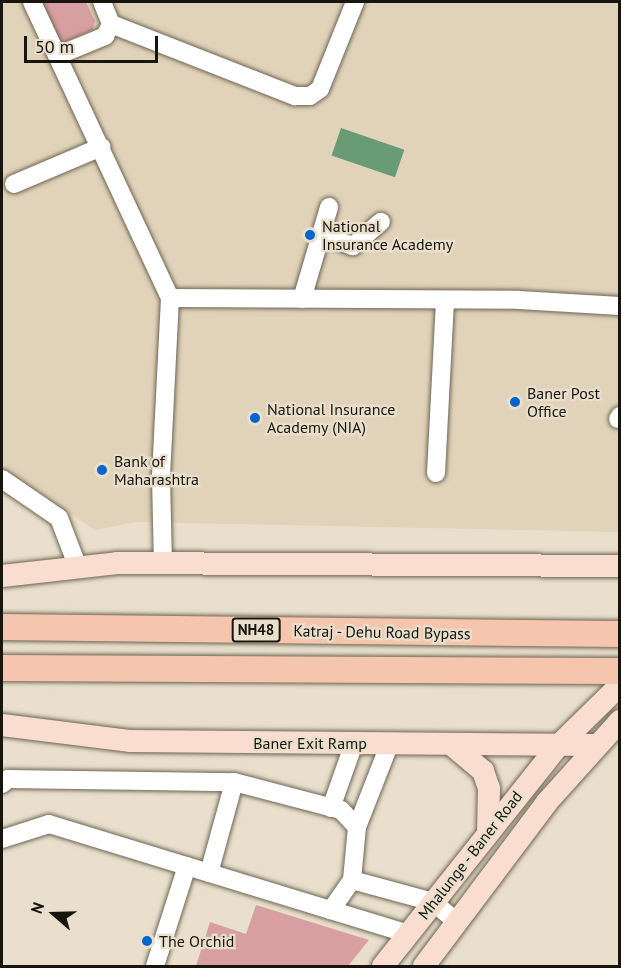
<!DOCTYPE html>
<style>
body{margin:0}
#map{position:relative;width:621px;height:968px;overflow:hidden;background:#e9dfcc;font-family:"PT Sans",sans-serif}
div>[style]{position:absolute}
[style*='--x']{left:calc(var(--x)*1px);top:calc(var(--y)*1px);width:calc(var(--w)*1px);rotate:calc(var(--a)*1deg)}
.built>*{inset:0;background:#e1d3ba}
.green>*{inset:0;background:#d89fa3}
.water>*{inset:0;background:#689b76;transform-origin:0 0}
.roads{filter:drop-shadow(0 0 2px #6e6554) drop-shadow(0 0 2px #6e6554)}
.minor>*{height:18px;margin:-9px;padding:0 9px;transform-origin:9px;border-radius:9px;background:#fff}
.major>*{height:22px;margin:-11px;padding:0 11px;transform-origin:11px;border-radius:11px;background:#f9ddce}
.highway>*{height:26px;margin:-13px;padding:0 13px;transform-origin:13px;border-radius:13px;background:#f5c6ad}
.dots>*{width:16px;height:16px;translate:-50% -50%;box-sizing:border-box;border:3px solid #e9dfcc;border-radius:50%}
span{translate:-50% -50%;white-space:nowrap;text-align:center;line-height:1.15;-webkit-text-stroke:4.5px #e9dfcc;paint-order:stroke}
.shield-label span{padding:2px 4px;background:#e9dfcc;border:2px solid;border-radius:4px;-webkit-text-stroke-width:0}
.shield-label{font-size:15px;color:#18140e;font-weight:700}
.poi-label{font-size:16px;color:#18140e}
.left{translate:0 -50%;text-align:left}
.street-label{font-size:16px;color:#18140e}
.frame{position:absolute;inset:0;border:3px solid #18140e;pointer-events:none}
.north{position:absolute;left:24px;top:884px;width:60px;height:60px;-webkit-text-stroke:4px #e9dfcc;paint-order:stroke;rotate:290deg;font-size:16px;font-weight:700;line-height:24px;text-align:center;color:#18140e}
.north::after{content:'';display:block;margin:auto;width:21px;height:27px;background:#18140e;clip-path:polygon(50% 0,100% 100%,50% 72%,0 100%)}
.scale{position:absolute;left:24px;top:36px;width:134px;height:27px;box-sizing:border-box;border:3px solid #18140e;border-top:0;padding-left:8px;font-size:18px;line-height:21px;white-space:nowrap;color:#18140e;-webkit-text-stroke:4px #e9dfcc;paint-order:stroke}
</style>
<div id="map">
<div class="built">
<div style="clip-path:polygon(2px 2px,619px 2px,619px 532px,136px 522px,95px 530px,2px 468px)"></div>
</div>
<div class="green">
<div style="clip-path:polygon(37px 2px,86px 2px,95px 21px,93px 30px,59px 44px)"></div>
<div style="clip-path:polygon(256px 905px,369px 940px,348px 966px,196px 966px,210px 922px,246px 934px)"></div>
</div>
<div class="water">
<div style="left:341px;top:128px;width:67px;height:29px;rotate:19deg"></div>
</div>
<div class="roads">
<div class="minor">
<div style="--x:32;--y:2;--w:327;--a:65"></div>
<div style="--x:170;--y:298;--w:179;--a:92.9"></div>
<div style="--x:161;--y:477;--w:86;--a:88.7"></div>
<div style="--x:111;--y:24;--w:198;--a:21.4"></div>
<div style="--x:295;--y:96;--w:15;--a:0"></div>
<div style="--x:310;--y:96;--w:12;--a:-35"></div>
<div style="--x:320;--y:89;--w:94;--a:-68.1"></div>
<div style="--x:59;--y:55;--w:50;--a:-22.4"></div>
<div style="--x:105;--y:36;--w:13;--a:-63"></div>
<div style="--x:111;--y:24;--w:24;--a:-112"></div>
<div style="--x:14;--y:184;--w:95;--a:-23"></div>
<div style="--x:321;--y:234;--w:34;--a:21"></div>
<div style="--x:353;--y:246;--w:37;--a:-41"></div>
<div style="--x:170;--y:298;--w:349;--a:0.3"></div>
<div style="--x:519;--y:300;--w:101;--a:3.4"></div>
<div style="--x:302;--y:299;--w:96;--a:-73.6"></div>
<div style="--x:618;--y:419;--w:4;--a:-56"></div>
<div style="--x:436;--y:473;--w:173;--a:-87"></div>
<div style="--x:2;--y:479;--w:69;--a:34.4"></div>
<div style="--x:59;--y:518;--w:50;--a:69"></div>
<div style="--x:2;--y:784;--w:8;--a:-40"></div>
<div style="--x:8;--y:779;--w:226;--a:0.8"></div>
<div style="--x:234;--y:782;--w:111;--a:14.7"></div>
<div style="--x:341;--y:810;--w:23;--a:47"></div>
<div style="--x:357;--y:827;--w:53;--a:95.4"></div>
<div style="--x:352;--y:880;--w:37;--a:125"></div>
<div style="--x:331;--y:808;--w:69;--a:-70.5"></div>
<div style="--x:357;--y:827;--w:90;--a:-68.6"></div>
<div style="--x:2;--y:839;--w:49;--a:-17.7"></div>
<div style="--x:49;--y:824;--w:375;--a:17"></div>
<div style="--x:209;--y:873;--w:94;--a:-74.6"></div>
<div style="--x:352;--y:880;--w:84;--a:15.2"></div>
<div style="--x:433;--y:902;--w:31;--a:40"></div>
<div style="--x:155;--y:966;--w:105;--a:-72.3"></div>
</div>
<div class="major">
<div style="--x:2;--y:576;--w:116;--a:-6.4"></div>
<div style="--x:117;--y:563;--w:503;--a:0.34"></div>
<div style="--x:2;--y:725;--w:130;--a:7.1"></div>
<div style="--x:131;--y:741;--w:464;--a:0.5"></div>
<div style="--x:451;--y:744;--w:42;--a:40.2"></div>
<div style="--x:483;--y:771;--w:18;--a:71"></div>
<div style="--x:489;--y:788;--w:45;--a:91.3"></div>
<div style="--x:383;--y:966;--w:283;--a:-51.5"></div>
<div style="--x:559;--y:745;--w:86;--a:-44.5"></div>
<div style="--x:424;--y:966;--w:205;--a:-53.1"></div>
<div style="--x:547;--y:802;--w:109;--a:-48"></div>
</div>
<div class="highway">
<div style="--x:2;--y:627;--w:618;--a:0.65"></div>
<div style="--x:2;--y:668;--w:618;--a:0.28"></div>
</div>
</div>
<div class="dots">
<div style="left:310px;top:235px;background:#0266ce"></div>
<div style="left:515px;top:402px;background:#0266ce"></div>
<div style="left:255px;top:418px;background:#0266ce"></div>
<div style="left:102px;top:470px;background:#0266ce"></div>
<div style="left:147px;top:941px;background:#0266ce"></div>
</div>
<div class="shield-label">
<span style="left:256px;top:630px">NH48</span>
</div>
<div class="poi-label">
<span class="left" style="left:322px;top:235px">National<br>Insurance Academy</span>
<span class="left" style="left:527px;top:402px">Baner Post<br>Office</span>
<span class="left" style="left:267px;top:418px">National Insurance<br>Academy (NIA)</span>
<span class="left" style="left:114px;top:470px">Bank of<br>Maharashtra</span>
<span class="left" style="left:159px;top:941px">The Orchid</span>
</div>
<div class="street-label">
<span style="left:382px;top:632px;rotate:1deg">Katraj - Dehu Road Bypass</span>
<span style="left:310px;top:743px">Baner Exit Ramp</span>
<span style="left:470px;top:855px;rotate:-52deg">Mhalunge - Baner Road</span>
</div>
<div class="frame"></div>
<div class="north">N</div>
<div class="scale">50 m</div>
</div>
